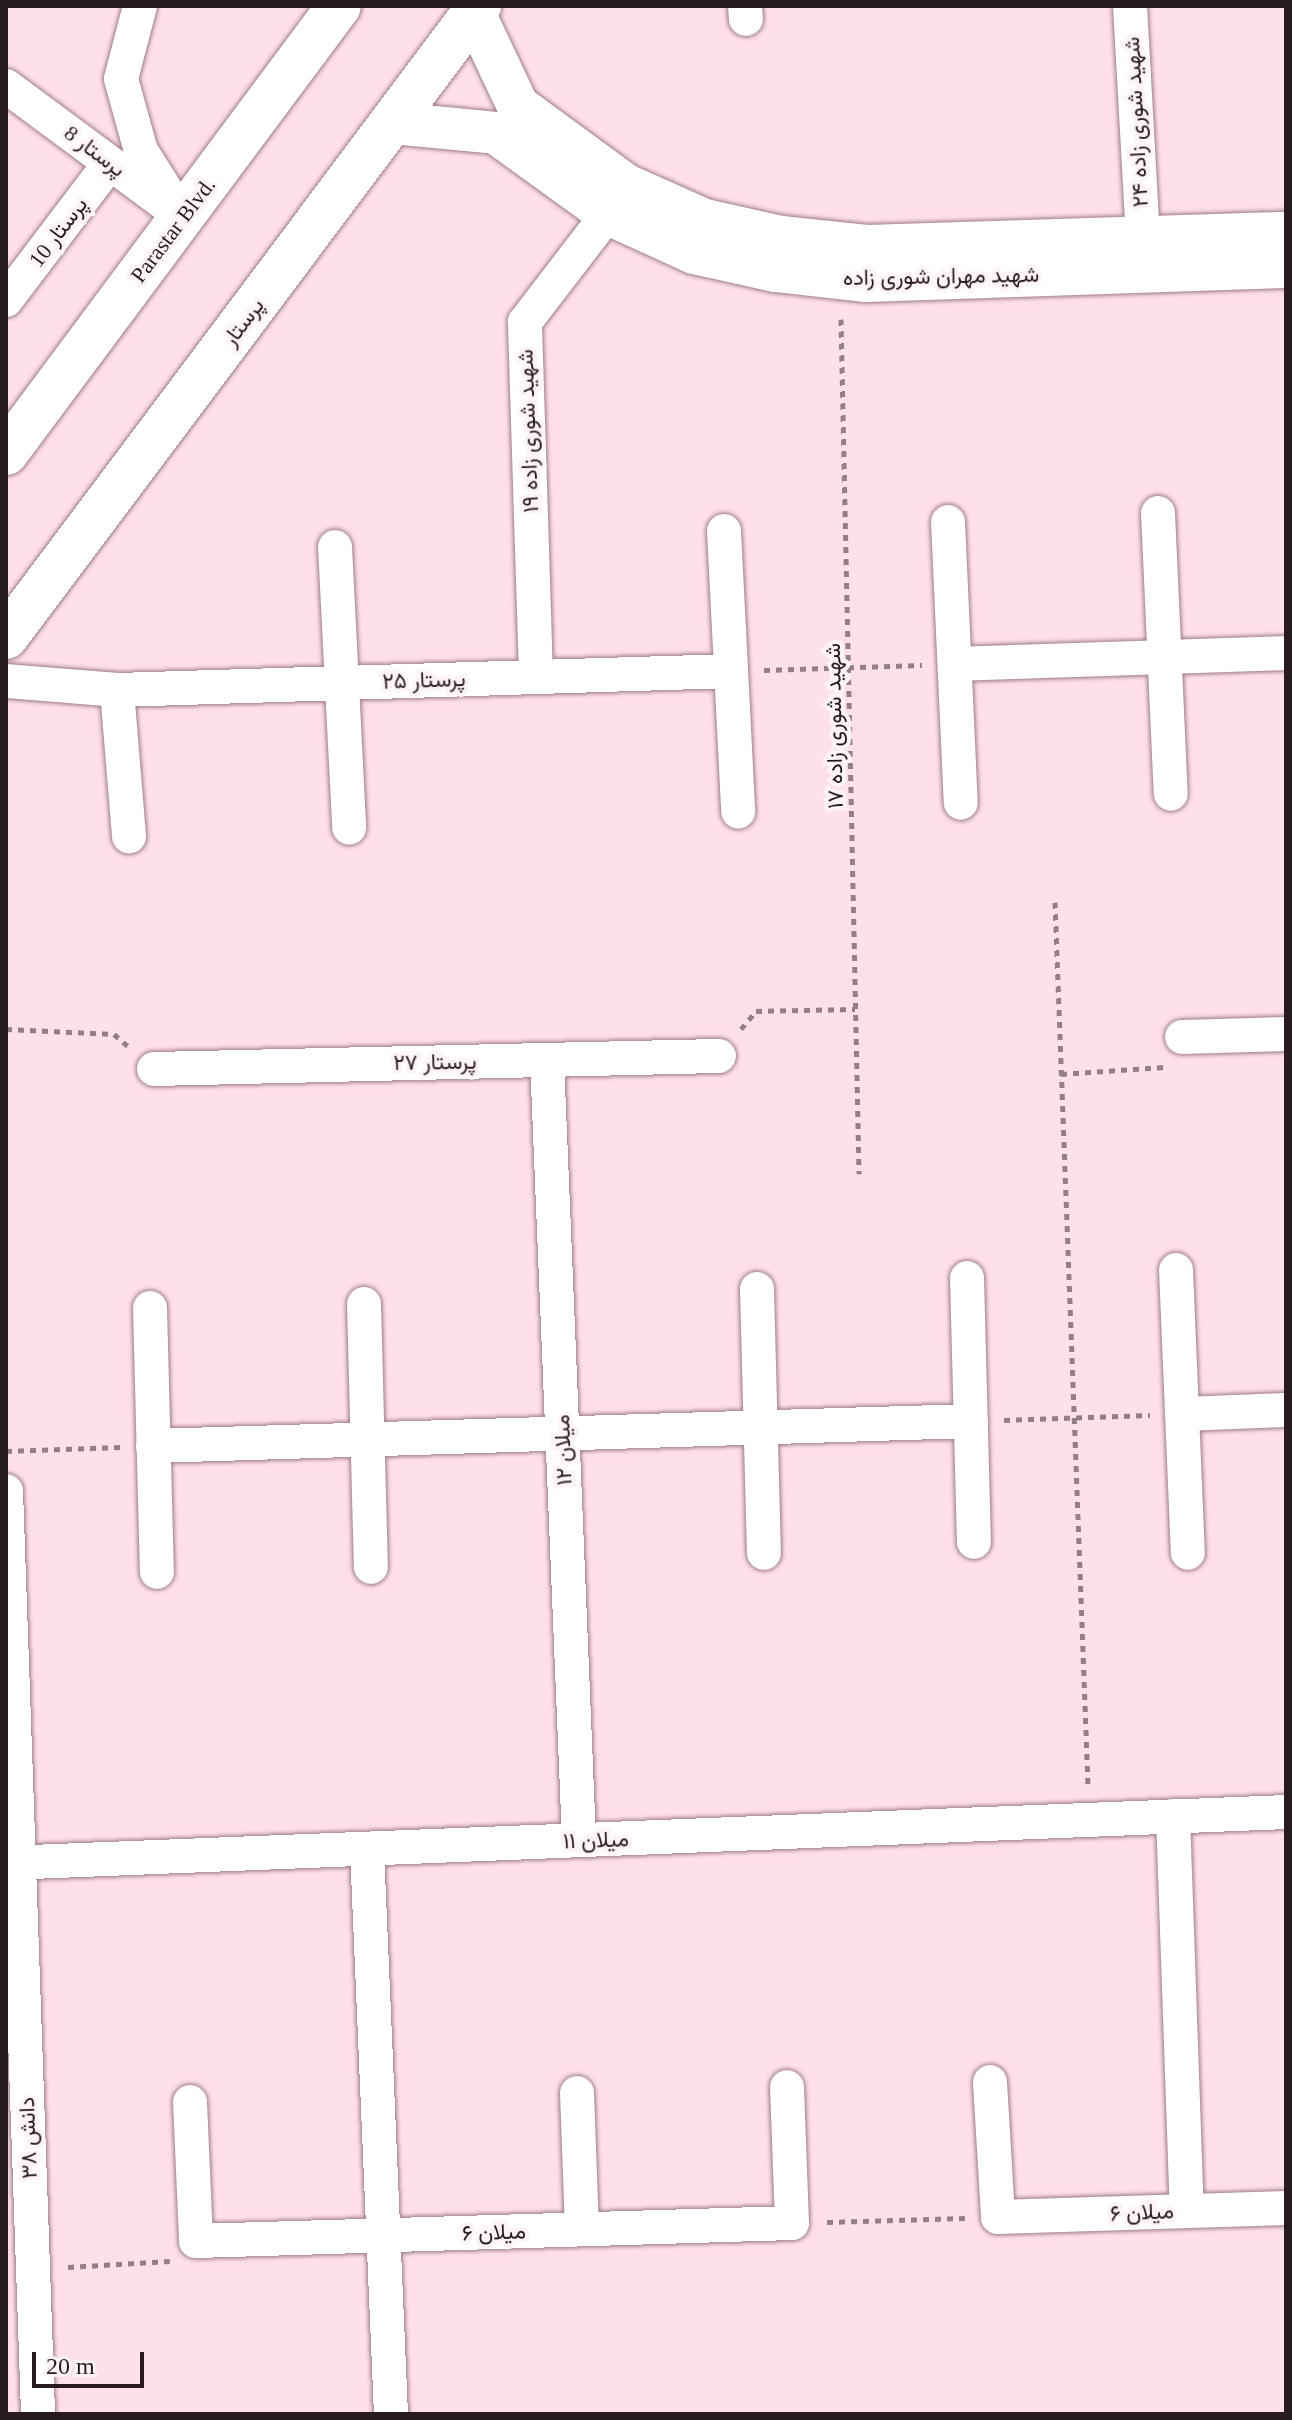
<!DOCTYPE html>
<meta charset="utf-8">
<style>
body{margin:0}
#map{position:relative;width:1292px;height:2420px;overflow:hidden;background:#fee0ea;font-family:"Times New Roman",Vazirmatn,serif}
div>[style]{position:absolute}
[style*='--x']{left:calc(var(--x)*1px);top:calc(var(--y)*1px);width:calc(var(--w)*1px);rotate:calc(var(--a)*1deg)}
.path>*{height:5px;margin-top:-2.5px;transform-origin:0;background:repeating-linear-gradient(90deg,#957f87 0 6px,transparent 0 12px)}
.roads{filter:drop-shadow(0 0 2px #9e7c88) drop-shadow(0 0 2px #9e7c88)}
.minor>*{height:34px;margin:-17px;padding:0 17px;transform-origin:17px;border-radius:17px;background:#fff}
.tertiary>*{height:42px;margin:-21px;padding:0 21px;transform-origin:21px;border-radius:21px;background:#fff}
.secondary>*{height:44px;margin:-22px;padding:0 22px;transform-origin:22px;border-radius:22px;background:#fff}
span{translate:-50% -50%;white-space:nowrap;text-align:center;line-height:1.15;-webkit-text-stroke:8px #fcf4f7;paint-order:stroke}
.street-label{font-size:22px;color:#281b20}
.frame{position:absolute;inset:0;border:8px solid #281b20;pointer-events:none}
.scale{position:absolute;left:32px;top:2352px;width:112px;height:36px;box-sizing:border-box;border:4px solid #281b20;border-top:0;padding-left:10px;font-size:24px;line-height:28px;white-space:nowrap;color:#281b20;-webkit-text-stroke:6px #fcf4f7;paint-order:stroke}
</style>
<div id="map">
<div class="path">
<div style="--x:841;--y:319;--w:855;--a:88.79"></div>
<div style="--x:764;--y:670;--w:158;--a:-1.8"></div>
<div style="--x:1055;--y:902;--w:884;--a:87.86"></div>
<div style="--x:6;--y:1029;--w:108;--a:2.7"></div>
<div style="--x:114;--y:1034;--w:18;--a:41"></div>
<div style="--x:741;--y:1029;--w:23;--a:-50"></div>
<div style="--x:756;--y:1011;--w:99;--a:-1.2"></div>
<div style="--x:1061;--y:1074;--w:103;--a:-3.9"></div>
<div style="--x:1004;--y:1420;--w:146;--a:-2"></div>
<div style="--x:6;--y:1451;--w:115;--a:-2"></div>
<div style="--x:827;--y:2222;--w:138;--a:-1.7"></div>
<div style="--x:68;--y:2267;--w:102;--a:-3.4"></div>
</div>
<div class="roads">
<div class="minor">
<div style="--x:140;--y:6;--w:75;--a:104.6"></div>
<div style="--x:121;--y:79;--w:75;--a:74.5"></div>
<div style="--x:141;--y:151;--w:78;--a:57.5"></div>
<div style="--x:745;--y:6;--w:13;--a:86"></div>
<div style="--x:1130;--y:6;--w:232;--a:86.8"></div>
<div style="--x:6;--y:86;--w:200;--a:36.5"></div>
<div style="--x:6;--y:300;--w:172;--a:-52.8"></div>
<div style="--x:1158;--y:513;--w:281;--a:87.4"></div>
<div style="--x:948;--y:522;--w:281;--a:87.4"></div>
<div style="--x:724;--y:531;--w:281;--a:87.1"></div>
<div style="--x:335;--y:547;--w:281;--a:87.1"></div>
<div style="--x:955;--y:664;--w:331;--a:-1.9"></div>
<div style="--x:536;--y:676;--w:354;--a:-91.8"></div>
<div style="--x:525;--y:322;--w:136;--a:-52.5"></div>
<div style="--x:6;--y:681;--w:111;--a:4.6"></div>
<div style="--x:117;--y:690;--w:147;--a:85.3"></div>
<div style="--x:117;--y:690;--w:614;--a:-1.77"></div>
<div style="--x:1182;--y:1037;--w:104;--a:-1.7"></div>
<div style="--x:547;--y:1060;--w:781;--a:87.65"></div>
<div style="--x:154;--y:1069;--w:565;--a:-1.32"></div>
<div style="--x:1176;--y:1270;--w:283;--a:87.6"></div>
<div style="--x:967;--y:1278;--w:264;--a:88.5"></div>
<div style="--x:757;--y:1289;--w:264;--a:88.5"></div>
<div style="--x:364;--y:1304;--w:263;--a:88.5"></div>
<div style="--x:150;--y:1308;--w:264;--a:88.5"></div>
<div style="--x:1182;--y:1414;--w:104;--a:-2.2"></div>
<div style="--x:153;--y:1446;--w:818;--a:-1.75"></div>
<div style="--x:6;--y:1491;--w:924;--a:88.01"></div>
<div style="--x:1173;--y:1816;--w:395;--a:88"></div>
<div style="--x:367;--y:1849;--w:566;--a:87.57"></div>
<div style="--x:6;--y:1863;--w:1281;--a:-2.28"></div>
<div style="--x:990;--y:2082;--w:135;--a:86.6"></div>
<div style="--x:998;--y:2217;--w:288;--a:-1.8"></div>
<div style="--x:577;--y:2093;--w:136;--a:87.9"></div>
<div style="--x:190;--y:2102;--w:139;--a:87.5"></div>
<div style="--x:196;--y:2241;--w:596;--a:-1.73"></div>
<div style="--x:792;--y:2223;--w:136;--a:-92.1"></div>
</div>
<div class="tertiary">
<div style="--x:474;--y:13;--w:103;--a:64.7"></div>
<div style="--x:518;--y:106;--w:134;--a:36.2"></div>
<div style="--x:626;--y:185;--w:86;--a:23.9"></div>
<div style="--x:705;--y:220;--w:78;--a:12.6"></div>
<div style="--x:781;--y:237;--w:86;--a:6"></div>
<div style="--x:867;--y:246;--w:419;--a:-1.8"></div>
<div style="--x:393;--y:123;--w:103;--a:5.5"></div>
<div style="--x:496;--y:133;--w:138;--a:35.9"></div>
<div style="--x:608;--y:214;--w:94;--a:24.4"></div>
<div style="--x:694;--y:253;--w:83;--a:12.5"></div>
<div style="--x:775;--y:271;--w:92;--a:6.3"></div>
<div style="--x:866;--y:281;--w:420;--a:-1.9"></div>
</div>
<div class="secondary">
<div style="--x:6;--y:453;--w:557;--a:-53.32"></div>
<div style="--x:6;--y:637;--w:789;--a:-53.14"></div>
</div>
</div>
<div class="street-label">
<span style="left:1136px;top:122px;rotate:-93deg">شهید شوری زاده ۲۴</span>
<span style="left:95px;top:151px;rotate:37deg">پرستار 8</span>
<span style="left:173px;top:230px;rotate:-53deg">Parastar Blvd.</span>
<span style="left:58px;top:232px;rotate:-53deg">پرستار 10</span>
<span style="left:941px;top:276px;rotate:-1deg">شهید مهران شوری زاده</span>
<span style="left:243px;top:322px;rotate:-53deg">پرستار</span>
<span style="left:528px;top:431px;rotate:-92deg">شهید شوری زاده ۱۹</span>
<span style="left:424px;top:680px;rotate:-2deg">پرستار ۲۵</span>
<span style="left:834px;top:726px;rotate:-91deg">شهید شوری زاده ۱۷</span>
<span style="left:435px;top:1062px;rotate:-1deg">پرستار ۲۷</span>
<span style="left:563px;top:1450px;rotate:-92deg">میلان ۱۲</span>
<span style="left:596px;top:1840px;rotate:-2deg">میلان ۱۱</span>
<span style="left:28px;top:2138px;rotate:-92deg">دانش ۳۸</span>
<span style="left:1142px;top:2212px;rotate:-2deg">میلان ۶</span>
<span style="left:494px;top:2232px;rotate:-2deg">میلان ۶</span>
</div>
<div class="frame"></div>
<div class="scale">20 m</div>
</div>
